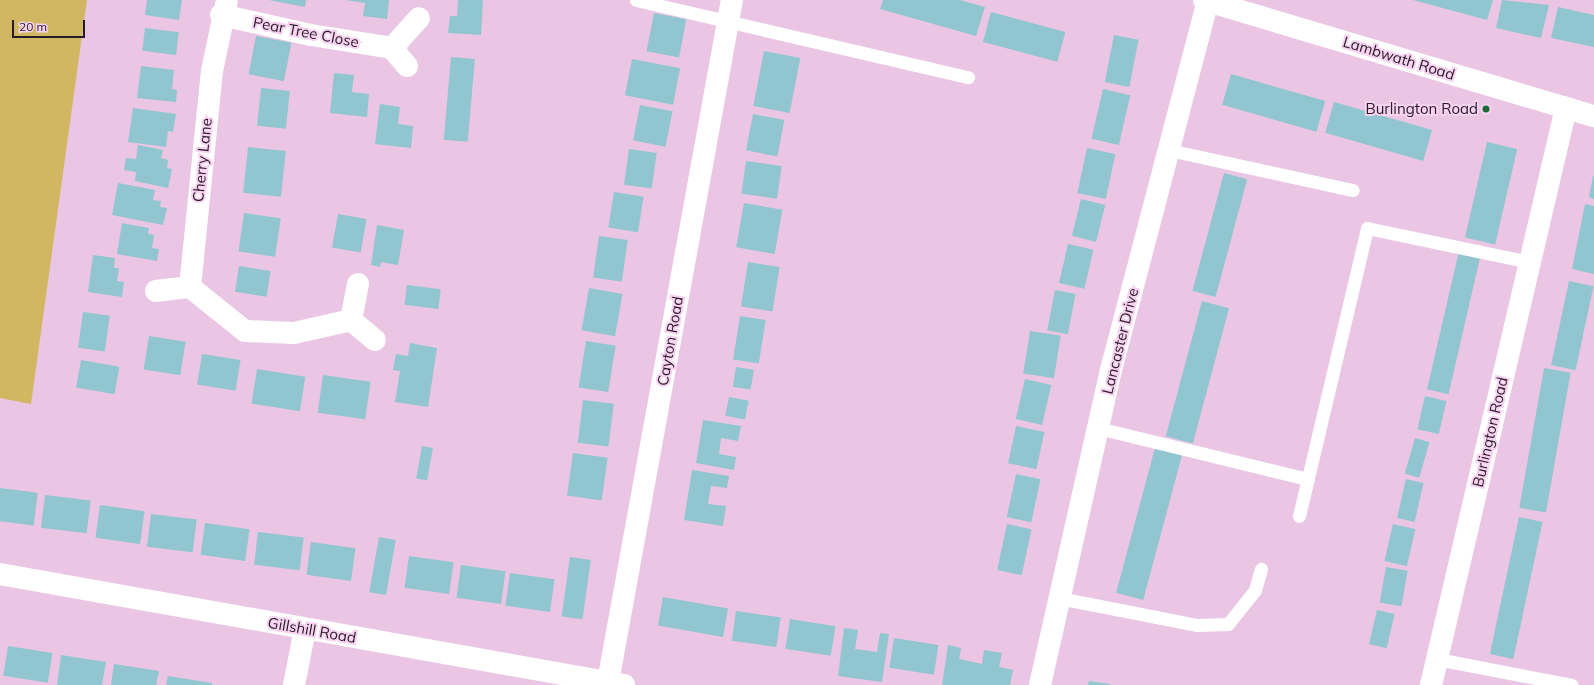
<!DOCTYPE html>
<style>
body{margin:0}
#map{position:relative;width:1594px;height:685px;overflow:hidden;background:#eac6e4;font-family:Mulish,sans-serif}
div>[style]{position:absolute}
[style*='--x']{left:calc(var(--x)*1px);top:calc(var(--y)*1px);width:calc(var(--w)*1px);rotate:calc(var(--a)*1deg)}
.green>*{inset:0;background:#d2b762}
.building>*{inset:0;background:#91c5cf;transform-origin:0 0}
.service>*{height:13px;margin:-6.5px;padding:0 6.5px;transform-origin:6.5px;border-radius:6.5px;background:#fff}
.minor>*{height:22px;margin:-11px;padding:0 11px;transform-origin:11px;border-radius:11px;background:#fff}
.dots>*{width:11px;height:11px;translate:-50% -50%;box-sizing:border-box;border:2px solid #f7d3f1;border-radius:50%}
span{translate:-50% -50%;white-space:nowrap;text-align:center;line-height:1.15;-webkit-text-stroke:4px #f7d3f1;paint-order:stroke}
.street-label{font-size:15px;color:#281b26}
.poi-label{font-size:15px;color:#281b26}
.right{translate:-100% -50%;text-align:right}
.scale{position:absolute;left:12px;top:20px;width:73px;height:18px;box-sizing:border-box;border:2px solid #281b26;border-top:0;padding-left:5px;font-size:12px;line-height:14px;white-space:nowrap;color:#281b26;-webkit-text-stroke:3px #f7d3f1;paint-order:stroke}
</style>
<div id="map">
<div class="green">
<div style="clip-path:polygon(0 0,87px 0,31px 404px,0 398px)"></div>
</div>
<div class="building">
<div style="clip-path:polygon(147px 0,182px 0,179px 20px,145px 15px)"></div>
<div style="clip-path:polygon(269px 0,306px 0,305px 7px)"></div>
<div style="clip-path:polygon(346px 0,389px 0,387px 19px,363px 16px,365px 3px)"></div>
<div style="clip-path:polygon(458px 0,483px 0,481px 35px,448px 33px,450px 16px,457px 16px)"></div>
<div style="clip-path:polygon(883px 0,960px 0,985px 7px,976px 36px,880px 9px)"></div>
<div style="clip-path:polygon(1413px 0,1493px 0,1487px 20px)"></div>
<div style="clip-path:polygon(1502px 0,1549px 5px,1541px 38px,1496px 28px)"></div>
<div style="clip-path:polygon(1558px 7px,1594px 15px,1594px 47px,1551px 38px)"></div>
<div style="left:991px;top:12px;width:77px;height:31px;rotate:15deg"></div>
<div style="left:654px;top:13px;width:33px;height:39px;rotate:11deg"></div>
<div style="left:145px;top:28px;width:34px;height:23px;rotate:7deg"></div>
<div style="left:1114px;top:35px;width:25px;height:48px;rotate:11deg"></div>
<div style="left:256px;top:36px;width:36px;height:39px;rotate:11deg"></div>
<div style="left:764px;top:51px;width:37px;height:56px;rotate:11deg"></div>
<div style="left:451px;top:57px;width:24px;height:83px;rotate:5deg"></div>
<div style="left:632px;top:59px;width:49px;height:37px;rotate:11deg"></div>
<div style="clip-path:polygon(141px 66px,174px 70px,172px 89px,177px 90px,176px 102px,137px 98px)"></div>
<div style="clip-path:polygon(334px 73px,354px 75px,352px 92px,369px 94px,367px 117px,330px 113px)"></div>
<div style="left:1231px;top:74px;width:98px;height:32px;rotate:16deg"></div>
<div style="left:261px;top:88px;width:29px;height:38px;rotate:6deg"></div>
<div style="left:1103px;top:89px;width:28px;height:51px;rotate:13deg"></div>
<div style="left:1334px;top:102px;width:102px;height:32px;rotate:16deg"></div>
<div style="clip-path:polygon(380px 104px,400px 107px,398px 124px,413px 126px,411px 148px,375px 144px)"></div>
<div style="left:640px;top:105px;width:33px;height:36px;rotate:11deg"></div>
<div style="clip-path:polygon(133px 108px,176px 114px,173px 132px,168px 131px,166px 147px,128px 142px)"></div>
<div style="left:753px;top:114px;width:32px;height:37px;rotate:11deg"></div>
<div style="left:1487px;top:142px;width:31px;height:98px;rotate:13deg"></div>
<div style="clip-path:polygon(138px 145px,163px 150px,161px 158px,168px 160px,167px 168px,172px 169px,168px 188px,135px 181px,136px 172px,124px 170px,126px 158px,136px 159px)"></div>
<div style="left:248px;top:147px;width:38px;height:46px;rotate:6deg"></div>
<div style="left:1087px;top:148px;width:29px;height:46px;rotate:12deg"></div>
<div style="left:629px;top:149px;width:28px;height:36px;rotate:8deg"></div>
<div style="left:746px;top:161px;width:36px;height:33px;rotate:8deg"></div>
<div style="left:1224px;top:173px;width:24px;height:122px;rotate:15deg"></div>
<div style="clip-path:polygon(1593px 176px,1594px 176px,1594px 199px,1589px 197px)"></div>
<div style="clip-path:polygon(118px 183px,155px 190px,153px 200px,161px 201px,160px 207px,167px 208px,163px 225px,112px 215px)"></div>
<div style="left:614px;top:192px;width:30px;height:36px;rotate:9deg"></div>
<div style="left:1081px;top:199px;width:25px;height:38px;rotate:14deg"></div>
<div style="left:744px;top:203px;width:39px;height:45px;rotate:10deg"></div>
<div style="clip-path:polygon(1585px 204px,1594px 206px,1594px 274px,1572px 269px)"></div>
<div style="left:244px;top:213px;width:37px;height:39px;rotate:8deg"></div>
<div style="left:338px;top:214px;width:29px;height:34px;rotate:10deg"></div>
<div style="clip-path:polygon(122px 223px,149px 228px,148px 234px,154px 235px,152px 248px,159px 249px,157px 261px,117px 254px)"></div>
<div style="clip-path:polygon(377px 225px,404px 230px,398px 265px,381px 262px,380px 267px,371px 265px)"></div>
<div style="left:599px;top:236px;width:29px;height:42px;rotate:8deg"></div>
<div style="left:1068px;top:244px;width:26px;height:40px;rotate:13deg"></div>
<div style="left:1459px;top:251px;width:22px;height:142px;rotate:13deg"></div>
<div style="clip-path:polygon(93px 255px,115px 258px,114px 268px,119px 268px,117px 281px,124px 282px,122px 297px,88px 292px)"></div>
<div style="left:748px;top:262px;width:32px;height:45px;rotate:9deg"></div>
<div style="left:239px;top:266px;width:32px;height:26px;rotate:9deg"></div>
<div style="left:1569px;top:281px;width:25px;height:86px;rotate:12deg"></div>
<div style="left:407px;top:285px;width:34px;height:20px;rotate:7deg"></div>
<div style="left:589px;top:288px;width:34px;height:43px;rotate:10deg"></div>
<div style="left:1055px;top:290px;width:21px;height:41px;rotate:11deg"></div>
<div style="left:1202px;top:301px;width:28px;height:140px;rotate:15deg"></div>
<div style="left:83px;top:312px;width:27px;height:36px;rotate:8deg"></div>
<div style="left:740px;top:316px;width:26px;height:44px;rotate:9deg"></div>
<div style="left:1030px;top:331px;width:31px;height:43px;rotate:9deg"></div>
<div style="left:149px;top:336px;width:37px;height:34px;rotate:9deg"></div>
<div style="left:586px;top:341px;width:30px;height:47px;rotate:9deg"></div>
<div style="clip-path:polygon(410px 343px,437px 348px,428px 407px,395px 402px,400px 371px,393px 370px,396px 354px,408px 356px)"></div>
<div style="left:202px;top:354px;width:39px;height:31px;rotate:9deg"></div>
<div style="left:81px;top:360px;width:39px;height:28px;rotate:10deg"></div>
<div style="left:736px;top:367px;width:18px;height:20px;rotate:9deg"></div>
<div style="left:1544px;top:368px;width:27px;height:142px;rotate:10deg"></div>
<div style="left:257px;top:369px;width:49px;height:35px;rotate:9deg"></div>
<div style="left:323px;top:375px;width:48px;height:38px;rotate:8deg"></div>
<div style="left:1025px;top:379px;width:27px;height:41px;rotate:13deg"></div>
<div style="left:1425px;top:396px;width:22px;height:34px;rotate:13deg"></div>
<div style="left:729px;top:397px;width:20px;height:19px;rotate:11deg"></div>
<div style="left:583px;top:400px;width:31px;height:43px;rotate:7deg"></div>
<div style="clip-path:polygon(703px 420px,741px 426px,738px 441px,721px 438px,719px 454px,736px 457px,734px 470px,696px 463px)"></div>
<div style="left:1016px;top:426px;width:29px;height:38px;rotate:12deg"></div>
<div style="left:1415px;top:438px;width:15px;height:37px;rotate:16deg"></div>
<div style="left:1156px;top:444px;width:28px;height:154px;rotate:15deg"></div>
<div style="left:422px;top:446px;width:11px;height:33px;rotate:10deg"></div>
<div style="left:573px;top:453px;width:35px;height:43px;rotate:8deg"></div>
<div style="clip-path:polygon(692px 470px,729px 476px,727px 488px,711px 486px,708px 504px,726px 506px,723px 526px,684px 520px)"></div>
<div style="left:1016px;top:474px;width:25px;height:44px;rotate:12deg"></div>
<div style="left:1406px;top:479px;width:18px;height:40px;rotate:13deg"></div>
<div style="left:0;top:488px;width:38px;height:33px;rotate:7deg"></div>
<div style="left:45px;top:495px;width:46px;height:33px;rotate:7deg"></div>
<div style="left:100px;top:505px;width:45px;height:33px;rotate:8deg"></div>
<div style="left:151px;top:514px;width:46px;height:33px;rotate:7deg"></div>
<div style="left:1519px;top:517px;width:24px;height:140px;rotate:12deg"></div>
<div style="left:205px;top:523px;width:45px;height:32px;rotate:8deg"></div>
<div style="left:1007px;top:524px;width:25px;height:47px;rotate:12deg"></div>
<div style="left:1393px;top:524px;width:23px;height:38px;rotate:13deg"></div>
<div style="left:258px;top:532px;width:46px;height:33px;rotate:7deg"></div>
<div style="left:379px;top:537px;width:17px;height:56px;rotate:10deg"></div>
<div style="left:311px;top:542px;width:45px;height:33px;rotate:8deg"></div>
<div style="left:409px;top:556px;width:45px;height:32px;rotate:8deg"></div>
<div style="left:570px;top:557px;width:21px;height:60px;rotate:8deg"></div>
<div style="left:461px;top:565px;width:45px;height:33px;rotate:8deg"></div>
<div style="left:1386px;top:567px;width:22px;height:36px;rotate:10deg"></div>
<div style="left:510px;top:573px;width:45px;height:33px;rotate:8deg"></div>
<div style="left:663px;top:597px;width:66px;height:29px;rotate:10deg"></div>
<div style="left:1377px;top:610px;width:18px;height:35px;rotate:13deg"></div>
<div style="left:736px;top:611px;width:45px;height:30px;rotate:8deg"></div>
<div style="left:790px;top:619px;width:46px;height:30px;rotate:9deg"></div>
<div style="clip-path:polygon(844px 628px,858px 630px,855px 649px,877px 652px,880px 633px,889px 634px,882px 682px,838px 676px)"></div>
<div style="left:894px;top:638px;width:45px;height:30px;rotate:9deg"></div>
<div style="clip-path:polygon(948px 645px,961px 648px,959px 659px,982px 664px,984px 650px,1002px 653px,999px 667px,1013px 670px,1010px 685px,942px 685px)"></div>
<div style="left:8px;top:646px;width:45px;height:30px;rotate:9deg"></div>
<div style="clip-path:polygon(61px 655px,106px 662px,102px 685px,57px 685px)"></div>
<div style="clip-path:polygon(114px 664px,159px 671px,156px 685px,111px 685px)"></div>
<div style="clip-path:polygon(168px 676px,212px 683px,212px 685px,166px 685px)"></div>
<div style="clip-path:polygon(1089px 681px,1110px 684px,1110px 685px,1088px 685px)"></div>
</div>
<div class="service">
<div style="--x:636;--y:0;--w:341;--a:13.1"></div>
<div style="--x:1169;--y:150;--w:188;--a:12.3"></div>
<div style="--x:1098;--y:428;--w:216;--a:13.7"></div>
<div style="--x:1299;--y:516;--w:296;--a:-76.7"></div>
<div style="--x:1367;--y:228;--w:167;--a:11.8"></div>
<div style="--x:1059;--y:598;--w:141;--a:11.1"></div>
<div style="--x:1197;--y:625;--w:31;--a:-2"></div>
<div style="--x:1228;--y:624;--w:43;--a:-51.5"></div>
<div style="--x:1255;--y:590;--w:22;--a:-74"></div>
<div style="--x:1437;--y:659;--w:137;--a:10.9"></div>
</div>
<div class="minor">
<div style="--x:1204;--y:0;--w:407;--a:16.6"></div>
<div style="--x:221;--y:15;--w:92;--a:12.5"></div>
<div style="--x:311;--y:35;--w:82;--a:9.1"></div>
<div style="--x:407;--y:66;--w:23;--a:-130"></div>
<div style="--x:392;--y:48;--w:40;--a:-48"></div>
<div style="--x:358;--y:284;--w:37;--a:101"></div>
<div style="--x:351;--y:320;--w:31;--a:40"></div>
<div style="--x:190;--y:287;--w:70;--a:38.7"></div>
<div style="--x:245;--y:331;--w:49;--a:2.3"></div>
<div style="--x:294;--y:333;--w:58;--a:-12.8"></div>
<div style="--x:156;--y:291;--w:34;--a:-7"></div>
<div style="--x:190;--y:287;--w:217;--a:-84.2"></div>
<div style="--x:212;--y:71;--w:73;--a:-78.1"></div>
<div style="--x:0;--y:574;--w:634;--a:10.09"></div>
<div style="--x:608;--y:682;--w:693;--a:-79.7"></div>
<div style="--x:294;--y:685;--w:57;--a:-78.9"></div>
<div style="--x:1040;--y:685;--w:323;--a:-77.3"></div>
<div style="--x:1111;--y:370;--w:383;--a:-75.3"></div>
<div style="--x:1431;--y:685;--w:593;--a:-76.83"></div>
</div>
<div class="dots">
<div style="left:1486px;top:109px;background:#1a6838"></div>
</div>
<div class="street-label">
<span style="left:306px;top:32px;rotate:11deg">Pear Tree Close</span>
<span style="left:1399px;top:58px;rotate:17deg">Lambwath Road</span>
<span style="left:202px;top:160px;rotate:-84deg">Cherry Lane</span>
<span style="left:670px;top:341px;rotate:-80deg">Cayton Road</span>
<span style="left:1120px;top:341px;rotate:-76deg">Lancaster Drive</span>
<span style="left:1490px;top:432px;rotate:-77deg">Burlington Road</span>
<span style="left:312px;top:630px;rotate:10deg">Gillshill Road</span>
</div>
<div class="poi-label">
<span class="right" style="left:1478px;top:109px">Burlington Road</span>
</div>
<div class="scale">20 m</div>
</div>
